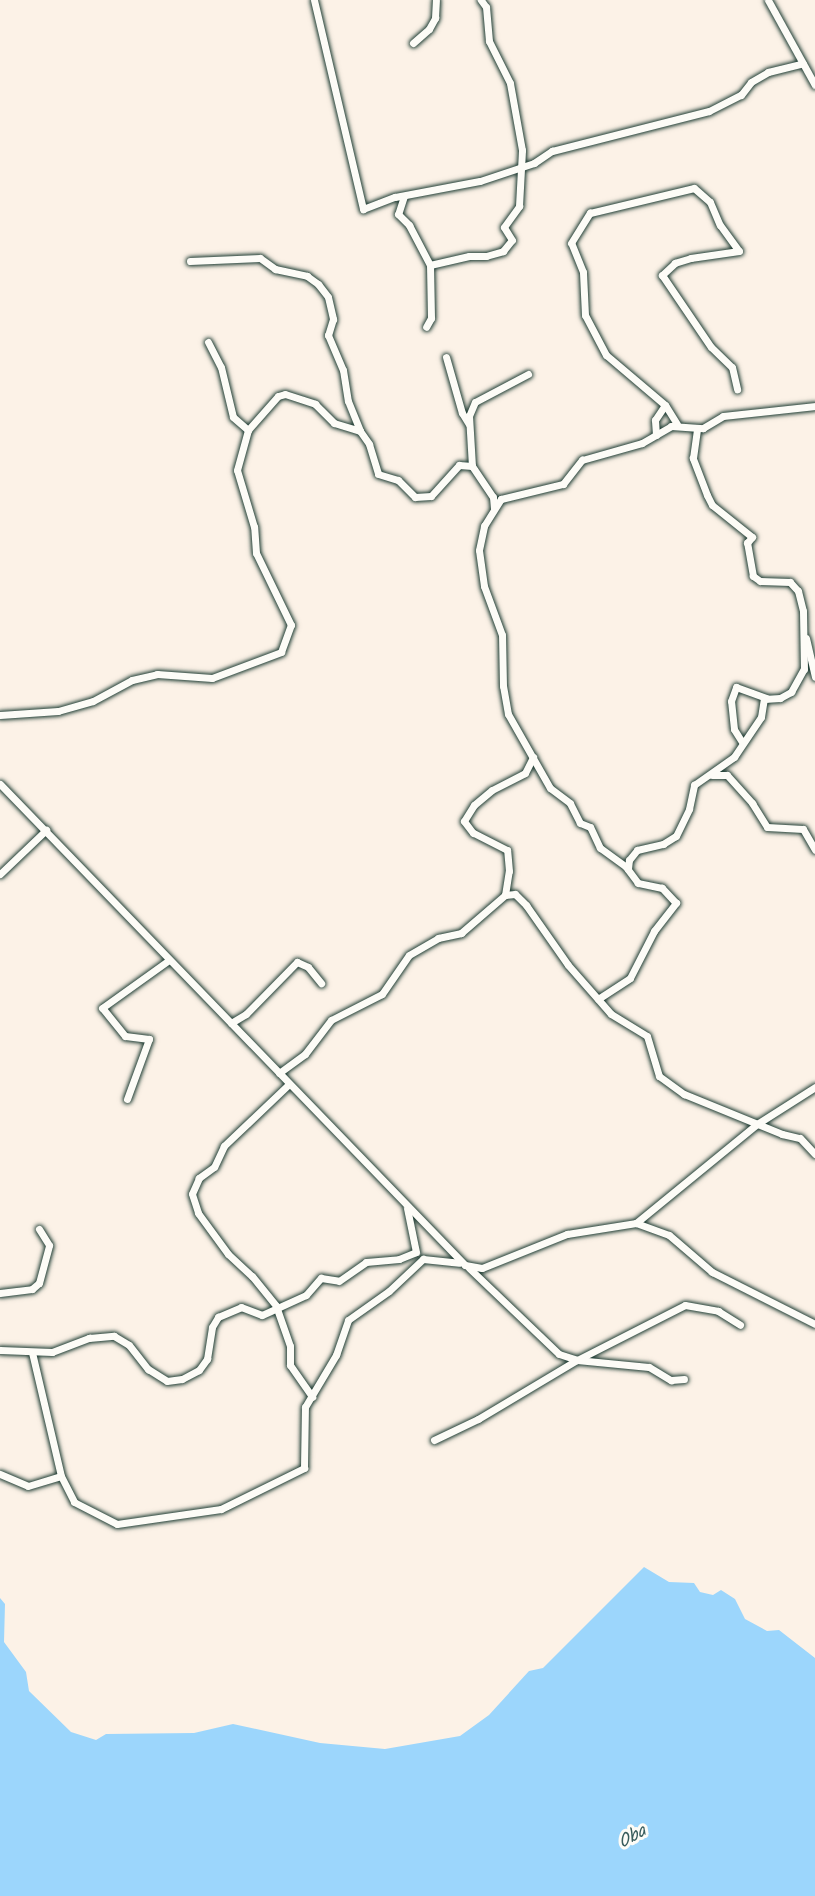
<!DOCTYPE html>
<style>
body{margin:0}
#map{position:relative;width:815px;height:1896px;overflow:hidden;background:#fcf2e7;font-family:Kalam,sans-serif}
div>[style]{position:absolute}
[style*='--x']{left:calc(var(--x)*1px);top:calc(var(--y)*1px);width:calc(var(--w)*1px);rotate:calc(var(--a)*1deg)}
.water>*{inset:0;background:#9cd6fc}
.roads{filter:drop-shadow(0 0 2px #1f3d34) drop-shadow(0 0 2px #1f3d34)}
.street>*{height:7px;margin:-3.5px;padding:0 3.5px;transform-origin:3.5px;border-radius:3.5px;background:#fdfcf7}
span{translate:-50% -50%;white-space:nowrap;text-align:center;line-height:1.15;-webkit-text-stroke:6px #fdfcf7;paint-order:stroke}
.water-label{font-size:18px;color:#385c5c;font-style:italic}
</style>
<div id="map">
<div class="water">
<div style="clip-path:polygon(644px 1567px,669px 1582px,694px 1583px,700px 1592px,713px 1595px,721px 1590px,735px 1599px,745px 1619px,767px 1631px,779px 1630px,815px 1658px,815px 1896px,0 1896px,0 1598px,5px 1604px,4px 1642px,26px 1672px,29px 1691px,71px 1732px,96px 1740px,106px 1734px,194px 1733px,233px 1724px,320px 1743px,385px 1749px,460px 1736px,489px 1715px,529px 1671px,543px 1668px)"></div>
</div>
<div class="roads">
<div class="street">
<div style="--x:314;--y:0;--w:215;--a:76.8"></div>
<div style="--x:363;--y:209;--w:34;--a:-21"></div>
<div style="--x:395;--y:197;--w:86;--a:-10.7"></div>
<div style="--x:480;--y:181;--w:57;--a:-18.4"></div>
<div style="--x:534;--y:163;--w:22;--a:-34"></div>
<div style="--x:552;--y:151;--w:162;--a:-14.3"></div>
<div style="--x:709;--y:111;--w:36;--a:-27"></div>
<div style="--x:741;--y:95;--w:16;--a:-52"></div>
<div style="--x:751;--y:82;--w:20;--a:-30"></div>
<div style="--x:768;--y:72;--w:36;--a:-14"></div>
<div style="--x:768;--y:0;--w:97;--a:61.1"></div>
<div style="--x:413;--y:43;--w:21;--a:-41"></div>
<div style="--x:429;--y:29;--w:13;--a:-61"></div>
<div style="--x:435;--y:18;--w:18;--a:-87"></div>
<div style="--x:404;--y:196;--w:19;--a:108"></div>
<div style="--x:398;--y:214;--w:16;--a:45"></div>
<div style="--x:409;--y:225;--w:45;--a:62.3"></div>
<div style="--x:430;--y:265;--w:53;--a:88.9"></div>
<div style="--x:431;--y:318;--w:10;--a:119"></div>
<div style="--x:190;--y:261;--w:70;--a:-2.5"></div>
<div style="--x:260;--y:258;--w:19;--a:36"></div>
<div style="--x:275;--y:269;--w:33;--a:12"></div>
<div style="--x:307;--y:276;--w:14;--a:36"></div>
<div style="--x:318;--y:284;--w:16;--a:52"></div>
<div style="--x:328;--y:297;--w:23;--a:77"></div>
<div style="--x:333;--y:319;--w:17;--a:107"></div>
<div style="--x:328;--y:335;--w:38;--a:67"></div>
<div style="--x:343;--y:370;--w:31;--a:81"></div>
<div style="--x:348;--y:401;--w:32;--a:68"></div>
<div style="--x:430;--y:265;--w:40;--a:-13"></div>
<div style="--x:469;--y:256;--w:17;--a:0"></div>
<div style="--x:486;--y:256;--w:18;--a:-16"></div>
<div style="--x:503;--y:251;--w:14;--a:-51"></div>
<div style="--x:512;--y:240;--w:15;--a:-122"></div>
<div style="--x:504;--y:227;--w:26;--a:-54"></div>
<div style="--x:519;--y:206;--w:56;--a:-86.9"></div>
<div style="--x:522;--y:150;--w:68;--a:-100.2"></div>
<div style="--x:510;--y:83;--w:47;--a:-116.6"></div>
<div style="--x:489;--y:41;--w:34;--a:-95"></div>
<div style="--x:486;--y:7;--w:9;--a:-126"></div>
<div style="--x:208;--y:342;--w:28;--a:63"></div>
<div style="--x:221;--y:367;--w:51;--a:76.5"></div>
<div style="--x:233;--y:417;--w:20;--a:41"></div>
<div style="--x:446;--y:357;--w:58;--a:74.1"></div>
<div style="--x:462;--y:413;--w:13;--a:58"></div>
<div style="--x:677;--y:424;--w:22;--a:-122"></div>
<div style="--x:665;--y:405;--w:77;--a:-139.7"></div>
<div style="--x:606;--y:355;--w:45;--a:-117.7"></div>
<div style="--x:585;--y:315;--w:43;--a:-92.7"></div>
<div style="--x:583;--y:272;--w:31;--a:-112"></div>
<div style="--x:571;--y:243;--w:36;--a:-58"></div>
<div style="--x:590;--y:213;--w:107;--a:-13.5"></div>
<div style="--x:694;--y:188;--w:21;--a:41"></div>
<div style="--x:710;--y:202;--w:25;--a:67"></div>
<div style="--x:720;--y:225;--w:32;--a:54"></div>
<div style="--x:739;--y:251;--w:49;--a:171.7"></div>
<div style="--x:691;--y:258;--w:17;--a:163"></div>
<div style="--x:675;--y:263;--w:18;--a:137"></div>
<div style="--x:662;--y:275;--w:87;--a:55.8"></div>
<div style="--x:711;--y:347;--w:29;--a:44"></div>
<div style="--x:732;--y:367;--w:23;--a:77"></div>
<div style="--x:656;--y:435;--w:15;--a:-94"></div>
<div style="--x:655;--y:420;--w:18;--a:-56"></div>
<div style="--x:472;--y:466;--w:50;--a:-93.4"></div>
<div style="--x:469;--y:416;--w:15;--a:-67"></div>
<div style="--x:475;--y:402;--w:60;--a:-27.8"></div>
<div style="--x:806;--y:638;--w:40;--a:77"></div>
<div style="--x:0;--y:715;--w:58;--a:-3.9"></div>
<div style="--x:58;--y:711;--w:36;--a:-16"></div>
<div style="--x:93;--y:701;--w:44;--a:-28.3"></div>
<div style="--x:132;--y:680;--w:26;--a:-13"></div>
<div style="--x:157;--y:674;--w:55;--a:4.2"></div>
<div style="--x:212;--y:678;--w:74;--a:-20.6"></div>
<div style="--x:281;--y:652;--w:29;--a:-70"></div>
<div style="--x:291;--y:625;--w:80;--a:-115.9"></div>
<div style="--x:256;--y:553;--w:26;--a:-94"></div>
<div style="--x:254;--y:527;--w:59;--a:-106.6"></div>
<div style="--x:237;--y:470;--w:41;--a:-74.6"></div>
<div style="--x:248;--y:430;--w:45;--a:-48.6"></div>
<div style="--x:278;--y:396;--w:7;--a:-16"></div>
<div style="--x:285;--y:394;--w:32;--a:18"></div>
<div style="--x:315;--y:404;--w:27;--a:45"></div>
<div style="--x:334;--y:423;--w:27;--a:17"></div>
<div style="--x:360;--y:431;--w:16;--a:55"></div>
<div style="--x:369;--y:444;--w:31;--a:73"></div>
<div style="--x:378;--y:474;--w:21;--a:17"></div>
<div style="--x:398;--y:480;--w:24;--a:45"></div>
<div style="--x:415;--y:497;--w:16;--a:-4"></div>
<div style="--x:431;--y:496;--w:42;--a:-47.9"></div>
<div style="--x:459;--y:465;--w:13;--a:4"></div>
<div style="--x:472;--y:466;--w:37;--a:56"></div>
<div style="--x:493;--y:497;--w:11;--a:85"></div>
<div style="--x:742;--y:742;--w:15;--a:-122"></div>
<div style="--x:734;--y:729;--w:28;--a:-96"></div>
<div style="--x:731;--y:701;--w:15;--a:-70"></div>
<div style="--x:736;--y:687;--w:33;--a:20"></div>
<div style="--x:712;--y:775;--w:15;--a:0"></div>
<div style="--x:727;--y:775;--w:38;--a:48"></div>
<div style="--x:752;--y:803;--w:28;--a:58"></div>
<div style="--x:767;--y:827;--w:36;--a:3"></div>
<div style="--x:803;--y:829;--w:24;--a:60"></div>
<div style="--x:0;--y:784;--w:669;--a:45.97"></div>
<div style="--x:465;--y:1265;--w:17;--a:10"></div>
<div style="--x:482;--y:1268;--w:92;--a:-21.8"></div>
<div style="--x:567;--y:1234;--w:70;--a:-9.1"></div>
<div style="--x:636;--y:1223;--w:35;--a:20"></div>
<div style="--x:669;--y:1235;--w:57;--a:40.7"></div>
<div style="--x:712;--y:1272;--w:115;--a:26.8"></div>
<div style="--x:628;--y:869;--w:9;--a:-84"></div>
<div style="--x:629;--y:860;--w:13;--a:-51"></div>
<div style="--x:637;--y:850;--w:27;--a:-13"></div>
<div style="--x:663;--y:844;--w:15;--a:-32"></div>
<div style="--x:676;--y:836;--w:30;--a:-64"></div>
<div style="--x:689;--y:809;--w:25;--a:-78"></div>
<div style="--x:694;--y:785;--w:49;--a:-35"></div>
<div style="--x:734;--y:757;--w:48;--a:-56"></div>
<div style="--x:761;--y:717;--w:18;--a:-81"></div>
<div style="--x:764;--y:699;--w:16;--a:-4"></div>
<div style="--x:780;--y:698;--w:13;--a:-29"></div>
<div style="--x:791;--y:692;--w:26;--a:-61"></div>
<div style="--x:804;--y:669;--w:58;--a:-91"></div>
<div style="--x:803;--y:611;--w:21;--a:-104"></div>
<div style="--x:798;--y:591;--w:12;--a:-132"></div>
<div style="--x:790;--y:582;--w:30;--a:-178"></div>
<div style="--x:760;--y:581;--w:9;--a:-144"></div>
<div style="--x:753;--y:576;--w:34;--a:-100"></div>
<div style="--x:747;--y:543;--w:8;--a:-50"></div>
<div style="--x:752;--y:537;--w:51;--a:-141.3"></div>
<div style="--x:712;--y:505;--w:11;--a:-117"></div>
<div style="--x:707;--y:495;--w:40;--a:-111"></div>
<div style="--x:693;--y:458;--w:29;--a:-82"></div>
<div style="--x:0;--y:874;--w:64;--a:-43.7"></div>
<div style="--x:505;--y:895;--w:10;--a:-6"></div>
<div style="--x:515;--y:894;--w:16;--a:45"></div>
<div style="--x:526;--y:905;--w:73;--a:55"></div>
<div style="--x:568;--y:965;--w:65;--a:48.7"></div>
<div style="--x:611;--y:1014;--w:42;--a:31.4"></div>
<div style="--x:647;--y:1036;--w:42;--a:73.3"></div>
<div style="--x:659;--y:1076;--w:31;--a:36"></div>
<div style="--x:684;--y:1094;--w:106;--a:22.2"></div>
<div style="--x:782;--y:1134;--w:18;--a:13"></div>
<div style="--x:800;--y:1138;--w:22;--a:47"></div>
<div style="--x:598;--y:999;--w:38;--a:-33"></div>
<div style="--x:630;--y:978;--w:53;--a:-62.9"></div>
<div style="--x:654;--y:931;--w:36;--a:-52"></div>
<div style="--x:676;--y:903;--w:21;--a:-133"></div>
<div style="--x:662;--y:888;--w:25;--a:-168"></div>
<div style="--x:638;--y:883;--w:21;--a:-127"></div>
<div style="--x:625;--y:866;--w:31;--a:-144"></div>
<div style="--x:600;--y:848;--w:23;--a:-115"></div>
<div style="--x:590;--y:827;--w:11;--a:-158"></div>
<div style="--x:580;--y:823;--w:22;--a:-117"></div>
<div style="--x:570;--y:803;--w:25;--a:-143"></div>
<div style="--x:550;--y:788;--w:85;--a:-119.6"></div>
<div style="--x:508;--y:714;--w:28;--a:-100"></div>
<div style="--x:503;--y:686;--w:51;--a:-91.1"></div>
<div style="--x:502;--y:635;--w:52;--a:-110.2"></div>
<div style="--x:484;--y:586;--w:36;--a:-98"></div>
<div style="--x:479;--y:550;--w:25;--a:-78"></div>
<div style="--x:484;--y:526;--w:32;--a:-58"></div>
<div style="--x:501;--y:499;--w:64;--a:-13.6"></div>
<div style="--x:563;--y:484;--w:31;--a:-52"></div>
<div style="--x:582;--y:460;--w:62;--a:-15.8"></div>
<div style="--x:642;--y:443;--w:34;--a:-30"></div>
<div style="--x:671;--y:426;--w:32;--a:4"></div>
<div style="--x:703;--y:428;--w:23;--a:-31"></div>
<div style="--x:723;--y:416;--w:93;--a:-6.2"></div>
<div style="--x:231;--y:1023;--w:17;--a:-31"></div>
<div style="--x:246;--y:1014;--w:73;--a:-45.6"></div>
<div style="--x:297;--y:962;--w:12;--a:24"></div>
<div style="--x:308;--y:967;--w:21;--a:51"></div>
<div style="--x:279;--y:1073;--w:32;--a:-36"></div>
<div style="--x:305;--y:1054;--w:43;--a:-52.6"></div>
<div style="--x:331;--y:1020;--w:57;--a:-27"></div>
<div style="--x:382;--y:994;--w:47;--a:-55.3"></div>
<div style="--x:409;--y:955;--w:34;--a:-30"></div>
<div style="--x:438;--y:938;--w:24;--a:-12"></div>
<div style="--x:461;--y:933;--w:58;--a:-40.8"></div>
<div style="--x:505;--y:895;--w:24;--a:-81"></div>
<div style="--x:509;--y:871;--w:21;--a:-95"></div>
<div style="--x:507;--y:850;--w:38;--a:-153"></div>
<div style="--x:473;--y:833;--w:15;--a:-127"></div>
<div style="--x:464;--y:821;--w:19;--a:-58"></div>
<div style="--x:474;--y:805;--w:23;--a:-40"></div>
<div style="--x:492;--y:790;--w:37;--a:-27"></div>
<div style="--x:525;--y:773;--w:18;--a:-63"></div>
<div style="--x:289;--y:1084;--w:90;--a:136.4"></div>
<div style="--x:224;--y:1146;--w:23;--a:115"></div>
<div style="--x:214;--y:1167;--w:19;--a:144"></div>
<div style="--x:199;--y:1178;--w:17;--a:114"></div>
<div style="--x:192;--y:1194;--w:20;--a:72"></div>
<div style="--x:198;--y:1213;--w:51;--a:53.8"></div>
<div style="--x:228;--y:1254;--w:33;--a:43"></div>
<div style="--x:252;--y:1276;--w:38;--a:51"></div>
<div style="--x:276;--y:1306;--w:42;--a:70.7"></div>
<div style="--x:290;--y:1346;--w:19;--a:90"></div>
<div style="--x:290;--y:1365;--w:39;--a:55"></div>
<div style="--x:127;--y:1099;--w:64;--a:-69.9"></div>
<div style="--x:149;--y:1039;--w:24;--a:-173"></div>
<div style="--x:125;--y:1036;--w:36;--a:-129"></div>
<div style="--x:102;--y:1008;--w:82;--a:-35.6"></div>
<div style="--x:636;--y:1223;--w:156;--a:-39.3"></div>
<div style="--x:757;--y:1124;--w:69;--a:-32.5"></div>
<div style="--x:469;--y:1268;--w:124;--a:43.7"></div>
<div style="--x:559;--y:1354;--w:19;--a:18"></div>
<div style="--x:577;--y:1360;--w:121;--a:-27"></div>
<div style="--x:685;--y:1305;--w:34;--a:10"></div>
<div style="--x:718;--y:1311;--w:26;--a:32"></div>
<div style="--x:0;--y:1293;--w:32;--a:-7"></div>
<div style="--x:32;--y:1289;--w:9;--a:-41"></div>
<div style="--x:39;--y:1283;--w:39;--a:-75"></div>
<div style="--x:49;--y:1245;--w:19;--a:-122"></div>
<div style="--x:0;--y:1350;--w:52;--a:2.2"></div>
<div style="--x:52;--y:1352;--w:40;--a:-21"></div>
<div style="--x:89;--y:1338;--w:25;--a:-5"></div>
<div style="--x:114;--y:1336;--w:17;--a:31"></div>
<div style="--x:129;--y:1345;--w:31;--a:52"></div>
<div style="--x:148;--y:1369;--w:22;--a:32"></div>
<div style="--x:167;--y:1381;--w:15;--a:-8"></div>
<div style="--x:182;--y:1379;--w:19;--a:-28"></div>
<div style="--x:199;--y:1370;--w:14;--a:-54"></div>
<div style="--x:207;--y:1359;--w:32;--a:-81"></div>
<div style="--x:212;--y:1327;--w:12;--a:-59"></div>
<div style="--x:218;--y:1317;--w:25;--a:-23"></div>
<div style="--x:241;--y:1307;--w:22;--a:21"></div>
<div style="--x:262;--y:1315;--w:48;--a:-24.4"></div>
<div style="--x:306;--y:1295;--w:23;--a:-49"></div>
<div style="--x:321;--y:1278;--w:18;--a:9"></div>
<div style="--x:339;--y:1281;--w:33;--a:-35"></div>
<div style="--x:366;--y:1262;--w:33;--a:-5"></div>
<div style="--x:399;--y:1259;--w:18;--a:-22"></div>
<div style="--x:416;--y:1252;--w:45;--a:-101.6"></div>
<div style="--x:434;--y:1440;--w:49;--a:-25.5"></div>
<div style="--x:478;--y:1419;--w:115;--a:-30.8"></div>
<div style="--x:577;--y:1360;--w:72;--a:5.6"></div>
<div style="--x:649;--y:1367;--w:26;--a:31"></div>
<div style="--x:671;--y:1380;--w:13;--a:-4"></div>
<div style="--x:0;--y:1474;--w:30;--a:23"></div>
<div style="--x:28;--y:1486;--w:34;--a:-17"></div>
<div style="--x:61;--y:1476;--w:127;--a:-103.2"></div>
<div style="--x:61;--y:1476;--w:29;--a:63"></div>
<div style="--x:74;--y:1502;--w:48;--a:27.1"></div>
<div style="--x:117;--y:1524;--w:105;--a:-8.2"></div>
<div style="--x:221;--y:1509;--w:93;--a:-26.3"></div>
<div style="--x:304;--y:1468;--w:61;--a:-89.1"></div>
<div style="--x:305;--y:1407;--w:61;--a:-59.2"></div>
<div style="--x:336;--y:1355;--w:37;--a:-71"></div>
<div style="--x:348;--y:1320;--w:50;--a:-35.3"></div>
<div style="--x:389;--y:1291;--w:47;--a:-43.3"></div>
<div style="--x:423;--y:1259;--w:36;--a:6"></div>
</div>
</div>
<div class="water-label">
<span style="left:633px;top:1838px;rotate:-30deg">Oba</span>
</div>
</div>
